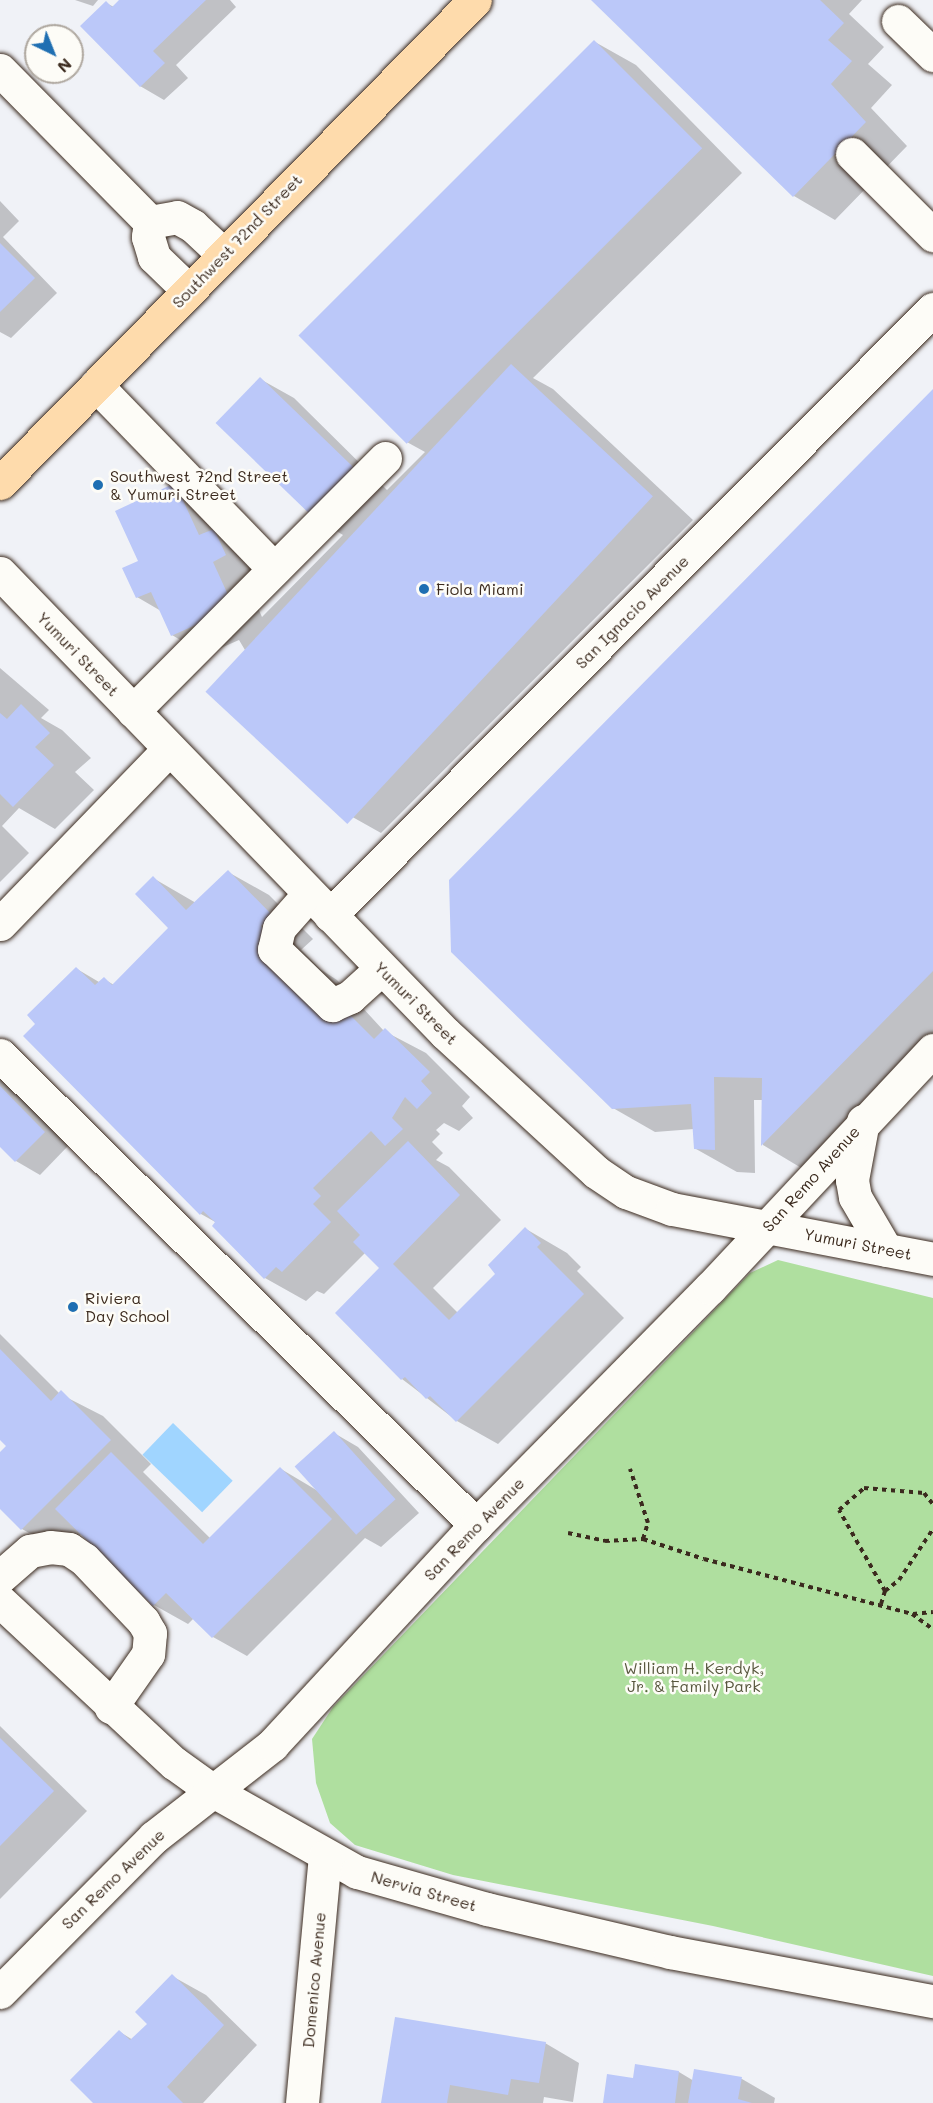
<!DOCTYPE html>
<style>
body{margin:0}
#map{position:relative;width:933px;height:2103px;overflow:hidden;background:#f0f2f7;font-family:Mali,sans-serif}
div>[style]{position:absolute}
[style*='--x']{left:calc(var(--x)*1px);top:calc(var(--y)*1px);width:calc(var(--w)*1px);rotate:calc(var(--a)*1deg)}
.green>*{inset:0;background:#afdf9f}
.water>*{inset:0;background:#a0d5ff;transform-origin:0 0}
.shadow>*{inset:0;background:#0003}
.building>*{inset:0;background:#bbc8f9;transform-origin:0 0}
.path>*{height:4px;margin-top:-2px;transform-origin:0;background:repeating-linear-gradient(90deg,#3b2a1e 0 4.5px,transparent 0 9px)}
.roads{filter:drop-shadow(0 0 2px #3b2a1e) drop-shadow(0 0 2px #3b2a1e)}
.minor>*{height:33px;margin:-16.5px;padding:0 16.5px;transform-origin:16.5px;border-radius:16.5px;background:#fdfcf7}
.major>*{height:33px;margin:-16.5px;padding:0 16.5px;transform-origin:16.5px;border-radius:16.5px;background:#fedbac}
.dots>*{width:16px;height:16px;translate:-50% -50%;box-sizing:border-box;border:3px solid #fdfcf7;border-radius:50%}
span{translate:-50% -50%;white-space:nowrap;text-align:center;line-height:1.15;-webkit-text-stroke:5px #fdfcf7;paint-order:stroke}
.street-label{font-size:16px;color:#3b2a1e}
.poi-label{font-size:16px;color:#3b2a1e}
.left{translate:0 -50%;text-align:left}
.park-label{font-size:16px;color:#58573e}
.north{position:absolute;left:24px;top:24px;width:60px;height:60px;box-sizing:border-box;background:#fdfcf7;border:2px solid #afa8a0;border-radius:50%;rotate:137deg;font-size:16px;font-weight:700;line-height:24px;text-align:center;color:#3b2a1e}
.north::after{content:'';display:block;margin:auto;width:21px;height:27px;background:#1f6fb2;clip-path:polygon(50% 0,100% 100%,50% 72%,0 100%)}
</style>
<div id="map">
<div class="green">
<div style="clip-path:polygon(778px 1260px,933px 1298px,933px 1976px,713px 1926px,453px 1875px,355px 1845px,330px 1823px,316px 1783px,312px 1739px,333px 1707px,750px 1273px)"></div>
</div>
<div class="water">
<div style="left:173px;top:1423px;width:83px;height:44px;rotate:44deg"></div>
</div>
<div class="shadow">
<div style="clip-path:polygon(75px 0,98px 0,93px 6px)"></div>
<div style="clip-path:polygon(121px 0,230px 0,236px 7px,176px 65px,188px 78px,164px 100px,140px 86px,106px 3px,114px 7px)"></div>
<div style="clip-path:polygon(593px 0,862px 0,849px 14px,884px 47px,868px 64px,892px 85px,871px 108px,907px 146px,835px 220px,794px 196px)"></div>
<div style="clip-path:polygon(595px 42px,636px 65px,742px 173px,533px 378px,553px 389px,693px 520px,381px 833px,340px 810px,239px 640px,205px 655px,172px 635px,161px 611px,137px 597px,140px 561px,175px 485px,259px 575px,246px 581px,262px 617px,343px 535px,313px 517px,260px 379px,294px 398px,387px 490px,425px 452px,405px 441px)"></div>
<div style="clip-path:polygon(0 201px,19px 221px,3px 237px,57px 293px,11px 338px,0 332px)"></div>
<div style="clip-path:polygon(933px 392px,933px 1036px,803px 1169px,763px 1145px,763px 1100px,754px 1100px,755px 1173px,737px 1172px,696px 1149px,694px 1129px,655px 1132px,613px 1108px)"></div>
<div style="clip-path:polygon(0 668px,49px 710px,41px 718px,62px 730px,91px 758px,75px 772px,94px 790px,55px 829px,19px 808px,2px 826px,29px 853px,0 882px)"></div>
<div style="clip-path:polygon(228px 872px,269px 895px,313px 939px,301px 950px,320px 969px,337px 980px,384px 1031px,426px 1053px,470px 1097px,462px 1106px,473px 1118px,459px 1131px,444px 1123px,436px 1130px,440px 1134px,432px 1142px,443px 1153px,436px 1160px,449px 1167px,501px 1220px,433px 1288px,458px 1313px,498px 1274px,526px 1229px,567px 1253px,581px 1267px,577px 1271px,624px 1318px,498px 1444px,457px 1421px,402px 1379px,381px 1268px,366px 1252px,324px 1294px,317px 1291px,306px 1301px,265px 1278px,214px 1226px,217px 1223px,201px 1214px,38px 1024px,77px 969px,99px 982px,104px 979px,114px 985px,170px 928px,153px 878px,196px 903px)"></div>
<div style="clip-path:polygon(0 1077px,68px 1146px,40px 1175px,16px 1161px,0 1145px)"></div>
<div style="clip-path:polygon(0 1334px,60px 1394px,103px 1416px,151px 1464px,143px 1472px,211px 1539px,281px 1469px,318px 1491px,334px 1433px,358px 1447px,419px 1513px,381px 1547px,365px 1538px,247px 1656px,213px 1637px,194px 1618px,188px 1624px,154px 1605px,82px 1533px,63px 1552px,22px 1529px,0 1507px,0 1454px,8px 1446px,0 1437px)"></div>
<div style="clip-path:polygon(0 1726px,87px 1811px,0 1899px)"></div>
<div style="clip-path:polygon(172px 1976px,206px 1995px,257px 2045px,203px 2103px,95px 2103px,120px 2032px,133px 2040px,149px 2024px)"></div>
<div style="clip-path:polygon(545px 2043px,579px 2063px,573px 2102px,544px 2097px,543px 2103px,383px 2103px)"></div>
<div style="clip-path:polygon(679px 2072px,694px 2081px,742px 2079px,775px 2098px,774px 2103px,604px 2103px,634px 2080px)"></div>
</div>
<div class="building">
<div style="clip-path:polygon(119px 0,206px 0,153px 51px,165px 63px,140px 87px,80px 26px,106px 1px,112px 7px)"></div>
<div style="clip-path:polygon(591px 0,820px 0,844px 23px,828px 40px,852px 61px,831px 84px,866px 122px,793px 197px)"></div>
<div style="left:594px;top:40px;width:153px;height:418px;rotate:45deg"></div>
<div style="clip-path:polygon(0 243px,35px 278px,0 312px)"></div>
<div style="left:511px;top:364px;width:194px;height:448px;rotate:43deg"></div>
<div style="left:260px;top:377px;width:136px;height:64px;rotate:44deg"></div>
<div style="clip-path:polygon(933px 389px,933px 971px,761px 1146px,762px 1078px,714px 1077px,715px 1150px,694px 1149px,691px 1104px,612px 1109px,451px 952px,449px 880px)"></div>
<div style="clip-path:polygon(175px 483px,199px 535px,214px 529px,226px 555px,213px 562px,234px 608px,171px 636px,151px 592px,136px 598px,122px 568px,138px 561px,115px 511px)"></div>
<div style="clip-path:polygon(21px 704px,50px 733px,35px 747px,54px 765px,13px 807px,0 794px,0 713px,7px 719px)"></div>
<div style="clip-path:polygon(228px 870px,272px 915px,261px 926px,374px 1039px,385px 1028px,430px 1072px,421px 1081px,432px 1093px,417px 1109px,405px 1097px,392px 1118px,403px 1129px,385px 1146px,371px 1131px,313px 1188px,321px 1196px,313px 1204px,331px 1222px,282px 1272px,276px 1267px,264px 1279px,212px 1226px,215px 1222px,203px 1211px,200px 1215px,23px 1036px,35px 1024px,27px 1015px,76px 967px,95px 985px,104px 977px,112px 985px,168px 928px,135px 894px,153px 876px,186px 910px)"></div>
<div style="clip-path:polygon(0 1086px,45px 1132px,15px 1162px,0 1147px)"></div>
<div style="clip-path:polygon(408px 1141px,460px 1195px,393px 1264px,449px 1320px,495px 1274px,488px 1265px,525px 1227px,541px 1243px,537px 1247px,584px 1294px,456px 1422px,430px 1396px,426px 1399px,405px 1377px,401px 1380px,335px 1313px,379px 1268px,353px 1242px,360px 1235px,337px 1211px)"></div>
<div style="clip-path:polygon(0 1349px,51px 1401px,61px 1390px,111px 1440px,21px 1530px,0 1509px,0 1452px,6px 1446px,0 1440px)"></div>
<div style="left:334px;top:1431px;width:92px;height:53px;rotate:48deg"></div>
<div style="clip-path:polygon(111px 1452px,203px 1544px,280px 1467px,332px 1519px,212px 1638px,166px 1593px,153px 1606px,55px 1509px)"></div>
<div style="clip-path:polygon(0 1738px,54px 1791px,0 1846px)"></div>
<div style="clip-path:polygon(172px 1974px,224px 2025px,167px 2087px,183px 2103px,93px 2103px,70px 2080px,119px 2030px,130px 2040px,147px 2024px,135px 2012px)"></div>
<div style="clip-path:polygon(395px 2017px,546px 2042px,539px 2083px,511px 2079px,508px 2095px,450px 2085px,447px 2103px,381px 2103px)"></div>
<div style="clip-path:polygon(635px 2064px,679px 2071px,675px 2103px,603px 2103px,607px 2074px,633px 2078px)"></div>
<div style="clip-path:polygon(694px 2069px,742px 2077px,738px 2099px,752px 2103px,688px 2103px)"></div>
</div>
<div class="path">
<div style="--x:568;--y:1533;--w:38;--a:12"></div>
<div style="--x:605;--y:1541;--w:38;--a:-3"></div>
<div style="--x:643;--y:1539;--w:17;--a:-73"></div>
<div style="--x:648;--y:1523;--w:57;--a:-108.4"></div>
<div style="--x:643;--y:1539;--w:64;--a:18.2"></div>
<div style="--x:704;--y:1559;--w:215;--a:14.8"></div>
<div style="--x:912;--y:1614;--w:26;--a:36"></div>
<div style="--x:885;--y:1591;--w:93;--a:-119.6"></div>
<div style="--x:839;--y:1510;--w:33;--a:-41"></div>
<div style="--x:864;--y:1488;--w:60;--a:4.8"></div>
<div style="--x:924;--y:1493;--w:14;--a:51"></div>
<div style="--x:881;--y:1604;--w:14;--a:-73"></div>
<div style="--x:885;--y:1591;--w:18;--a:-38"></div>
<div style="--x:899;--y:1580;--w:61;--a:-56.3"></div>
<div style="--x:913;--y:1614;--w:20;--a:-6"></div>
</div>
<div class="roads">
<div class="minor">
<div style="--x:898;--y:21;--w:49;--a:44.2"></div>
<div style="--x:0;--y:70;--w:214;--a:45.4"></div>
<div style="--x:852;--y:154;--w:115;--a:45"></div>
<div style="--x:150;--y:222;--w:27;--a:-10"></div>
<div style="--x:177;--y:217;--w:18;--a:29"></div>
<div style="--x:193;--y:226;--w:41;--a:43"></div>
<div style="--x:150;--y:222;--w:15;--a:98"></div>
<div style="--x:148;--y:237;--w:21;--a:73"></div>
<div style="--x:154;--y:257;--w:47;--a:44.1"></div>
<div style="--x:96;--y:385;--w:256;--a:45.9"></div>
<div style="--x:0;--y:573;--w:640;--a:45.95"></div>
<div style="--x:445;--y:1033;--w:205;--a:42.6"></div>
<div style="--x:596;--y:1172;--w:36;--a:34"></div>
<div style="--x:626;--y:1192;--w:49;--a:20.3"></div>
<div style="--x:672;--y:1209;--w:266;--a:10.8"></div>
<div style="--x:133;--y:711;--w:357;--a:-45.1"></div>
<div style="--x:309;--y:894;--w:45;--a:131.4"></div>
<div style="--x:279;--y:928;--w:22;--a:103"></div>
<div style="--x:274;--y:949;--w:81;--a:44"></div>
<div style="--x:332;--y:1005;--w:20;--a:-24"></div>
<div style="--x:350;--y:997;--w:42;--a:-42.1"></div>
<div style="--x:330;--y:915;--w:855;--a:-45.14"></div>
<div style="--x:0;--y:924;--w:243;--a:-46"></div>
<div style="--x:0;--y:1055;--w:669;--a:44.64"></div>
<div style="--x:863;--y:1121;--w:60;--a:100.6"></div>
<div style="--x:852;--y:1180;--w:17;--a:80"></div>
<div style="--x:855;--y:1197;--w:61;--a:59.7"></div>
<div style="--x:0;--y:1577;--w:40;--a:-41"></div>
<div style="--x:30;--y:1551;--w:20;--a:-11"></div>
<div style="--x:50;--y:1547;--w:19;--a:6"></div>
<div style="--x:69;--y:1549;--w:18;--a:34"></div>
<div style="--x:84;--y:1559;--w:86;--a:46.4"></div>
<div style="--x:143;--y:1621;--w:14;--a:60"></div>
<div style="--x:150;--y:1633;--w:21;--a:95"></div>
<div style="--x:148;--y:1654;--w:65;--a:124.9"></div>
<div style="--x:0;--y:1601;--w:238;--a:43"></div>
<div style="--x:174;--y:1763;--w:48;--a:35.7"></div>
<div style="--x:213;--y:1791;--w:165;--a:29.4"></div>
<div style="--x:357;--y:1872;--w:135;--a:15.9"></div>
<div style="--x:487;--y:1909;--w:188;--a:13.2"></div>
<div style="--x:670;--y:1952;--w:268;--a:10.6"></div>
<div style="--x:0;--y:1992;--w:218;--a:-45.2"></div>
<div style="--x:154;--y:1837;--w:150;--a:-37.9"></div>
<div style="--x:272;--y:1745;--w:300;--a:-47.2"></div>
<div style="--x:476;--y:1525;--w:333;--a:-45.4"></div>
<div style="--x:710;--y:1288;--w:326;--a:-46.9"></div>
<div style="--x:302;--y:2103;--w:248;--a:-84.7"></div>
</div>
<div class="major">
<div style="--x:0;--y:483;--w:677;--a:-45.48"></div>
</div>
</div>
<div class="dots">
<div style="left:98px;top:485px;background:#1f6fb2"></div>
<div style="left:424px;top:589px;background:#1f6fb2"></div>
<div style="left:73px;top:1307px;background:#1f6fb2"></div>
</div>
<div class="street-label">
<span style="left:237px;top:241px;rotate:-46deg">Southwest 72nd Street</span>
<span style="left:632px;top:612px;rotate:-45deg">San Ignacio Avenue</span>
<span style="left:78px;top:654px;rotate:46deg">Yumuri Street</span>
<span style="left:416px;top:1003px;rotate:45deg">Yumuri Street</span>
<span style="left:811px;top:1179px;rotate:-48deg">San Remo Avenue</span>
<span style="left:858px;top:1244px;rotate:11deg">Yumuri Street</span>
<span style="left:474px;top:1529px;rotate:-46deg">San Remo Avenue</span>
<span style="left:113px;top:1879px;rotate:-44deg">San Remo Avenue</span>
<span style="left:424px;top:1891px;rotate:16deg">Nervia Street</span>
<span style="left:314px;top:1980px;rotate:-85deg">Domenico Avenue</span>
</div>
<div class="poi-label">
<span class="left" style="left:110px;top:485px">Southwest 72nd Street<br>&amp; Yumuri Street</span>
<span class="left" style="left:436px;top:589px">Fiola Miami</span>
<span class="left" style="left:85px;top:1307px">Riviera<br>Day School</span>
</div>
<div class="park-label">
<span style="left:694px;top:1677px">William H. Kerdyk,<br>Jr. &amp; Family Park</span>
</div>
<div class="north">N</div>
</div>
